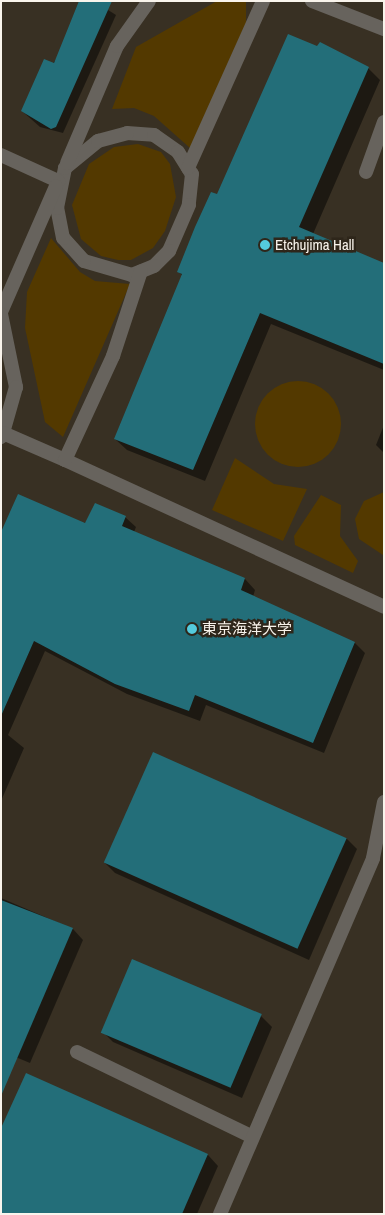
<!DOCTYPE html>
<meta charset="utf-8">
<style>
body{margin:0}
#map{position:relative;width:385px;height:1215px;overflow:hidden;background:#383023;font-family:"Archivo Narrow","Noto Sans JP",sans-serif}
div>[style]{position:absolute}
[style*='--x']{left:calc(var(--x)*1px);top:calc(var(--y)*1px);width:calc(var(--w)*1px);rotate:calc(var(--a)*1deg)}
.green>*{inset:0;background:#533900}
.round{border-radius:50%}
.shadow>*{inset:0;background:#0007}
.building>*{inset:0;background:#236e79;transform-origin:0 0}
.lane>*{height:14px;margin:-7px;padding:0 7px;transform-origin:7px;border-radius:7px;background:#67635d}
.dots>*{width:14px;height:14px;translate:-50% -50%;box-sizing:border-box;border:2px solid #2e261a;border-radius:50%}
span{translate:-50% -50%;white-space:nowrap;text-align:center;line-height:1.15;-webkit-text-stroke:5px #2e261a;paint-order:stroke}
.poi-label{font-size:15px;color:#f9f4ec}
.left{translate:0 -50%;text-align:left}
.frame{position:absolute;inset:0;border:2px solid #f9f4ec;pointer-events:none}
</style>
<div id="map">
<div class="green">
<div style="clip-path:polygon(217px 1px,246px 1px,246px 23px,190px 148px,154px 116px,134px 108px,112px 109px,136px 47px)"></div>
<div style="clip-path:polygon(138px 144px,161px 152px,170px 164px,176px 197px,165px 231px,153px 248px,131px 260px,118px 260px,101px 256px,81px 239px,72px 205px,89px 164px,114px 147px)"></div>
<div style="clip-path:polygon(51px 238px,80px 272px,95px 281px,130px 284px,63px 437px,45px 422px,25px 328px,27px 292px)"></div>
<div class="round" style="left:255px;top:381px;width:86px;height:86px"></div>
<div style="clip-path:polygon(235px 458px,274px 484px,307px 489px,283px 541px,212px 510px)"></div>
<div style="clip-path:polygon(384px 492px,384px 555px,383px 555px,359px 539px,355px 519px,364px 501px)"></div>
<div style="clip-path:polygon(321px 495px,341px 505px,340px 536px,358px 561px,353px 573px,295px 545px,294px 536px)"></div>
</div>
<div class="shadow">
<div style="clip-path:polygon(94px 1px,116px 15px,63px 133px,40px 127px,22px 111px)"></div>
<div style="clip-path:polygon(368px 68px,380px 80px,313px 234px,384px 264px,384px 370px,271px 324px,205px 481px,127px 450px,115px 439px,183px 276px,178px 271px,218px 196px)"></div>
<div style="clip-path:polygon(384px 425px,384px 453px,376px 445px)"></div>
<div style="clip-path:polygon(125px 517px,136px 527px,134px 532px,245px 579px,255px 590px,253px 597px,355px 643px,365px 653px,324px 753px,206px 705px,200px 721px,127px 694px,45px 651px,8px 735px,24px 748px,1px 801px,1px 535px)"></div>
<div style="clip-path:polygon(346px 838px,357px 849px,309px 960px,115px 873px,104px 862px)"></div>
<div style="clip-path:polygon(1px 898px,73px 929px,83px 940px,30px 1063px,1px 1051px)"></div>
<div style="clip-path:polygon(261px 1016px,272px 1027px,242px 1098px,113px 1042px,102px 1031px)"></div>
<div style="clip-path:polygon(26px 1074px,208px 1155px,218px 1166px,197px 1214px,1px 1214px)"></div>
</div>
<div class="building">
<div style="clip-path:polygon(79px 1px,112px 1px,56px 127px,51px 129px,21px 111px,44px 59px,54px 63px)"></div>
<div style="clip-path:polygon(288px 34px,317px 46px,320px 42px,369px 67px,299px 227px,384px 263px,384px 364px,260px 313px,193px 470px,114px 439px,182px 274px,177px 272px,195px 227px,211px 192px,217px 194px)"></div>
<div style="clip-path:polygon(18px 494px,85px 523px,95px 503px,126px 516px,122px 526px,245px 578px,241px 590px,355px 642px,313px 743px,195px 695px,189px 711px,115px 684px,34px 641px,1px 716px,1px 532px)"></div>
<div style="left:153px;top:752px;width:212px;height:121px;rotate:24deg"></div>
<div style="clip-path:polygon(1px 900px,73px 928px,1px 1096px)"></div>
<div style="left:132px;top:959px;width:141px;height:80px;rotate:23deg"></div>
<div style="clip-path:polygon(26px 1073px,208px 1154px,182px 1214px,1px 1214px,1px 1128px)"></div>
</div>
<div class="lane">
<div style="--x:312;--y:1;--w:77;--a:21.3"></div>
<div style="--x:127;--y:133;--w:27;--a:4"></div>
<div style="--x:154;--y:135;--w:29;--a:35"></div>
<div style="--x:178;--y:152;--w:26;--a:58"></div>
<div style="--x:192;--y:174;--w:31;--a:96"></div>
<div style="--x:189;--y:205;--w:50;--a:113.5"></div>
<div style="--x:169;--y:251;--w:21;--a:135"></div>
<div style="--x:154;--y:266;--w:24;--a:158"></div>
<div style="--x:132;--y:275;--w:50;--a:-163.7"></div>
<div style="--x:84;--y:261;--w:31;--a:-132"></div>
<div style="--x:63;--y:238;--w:31;--a:-101"></div>
<div style="--x:57;--y:208;--w:41;--a:-78.7"></div>
<div style="--x:65;--y:168;--w:43;--a:-39.3"></div>
<div style="--x:98;--y:141;--w:30;--a:-15"></div>
<div style="--x:1;--y:155;--w:63;--a:24.5"></div>
<div style="--x:67;--y:163;--w:127;--a:-66.9"></div>
<div style="--x:117;--y:46;--w:55;--a:-54.6"></div>
<div style="--x:188;--y:168;--w:183;--a:-65.8"></div>
<div style="--x:366;--y:172;--w:53;--a:-70.2"></div>
<div style="--x:1;--y:312;--w:137;--a:-66.4"></div>
<div style="--x:1;--y:314;--w:75;--a:78.4"></div>
<div style="--x:16;--y:387;--w:48;--a:105.8"></div>
<div style="--x:1;--y:437;--w:4;--a:-63"></div>
<div style="--x:3;--y:433;--w:68;--a:23.5"></div>
<div style="--x:65;--y:460;--w:351;--a:24.7"></div>
<div style="--x:65;--y:460;--w:115;--a:-65.2"></div>
<div style="--x:113;--y:356;--w:89;--a:-71.8"></div>
<div style="--x:77;--y:1052;--w:195;--a:25.8"></div>
<div style="--x:220;--y:1214;--w:387;--a:-66.7"></div>
<div style="--x:373;--y:858;--w:57;--a:-78.9"></div>
</div>
<div class="dots">
<div style="left:265px;top:245px;background:#54cadc"></div>
<div style="left:192px;top:629px;background:#54cadc"></div>
</div>
<div class="poi-label">
<span class="left" style="left:275px;top:245px">Etchujima Hall</span>
<span class="left" style="left:202px;top:629px">東京海洋大学</span>
</div>
<div class="frame"></div>
</div>
